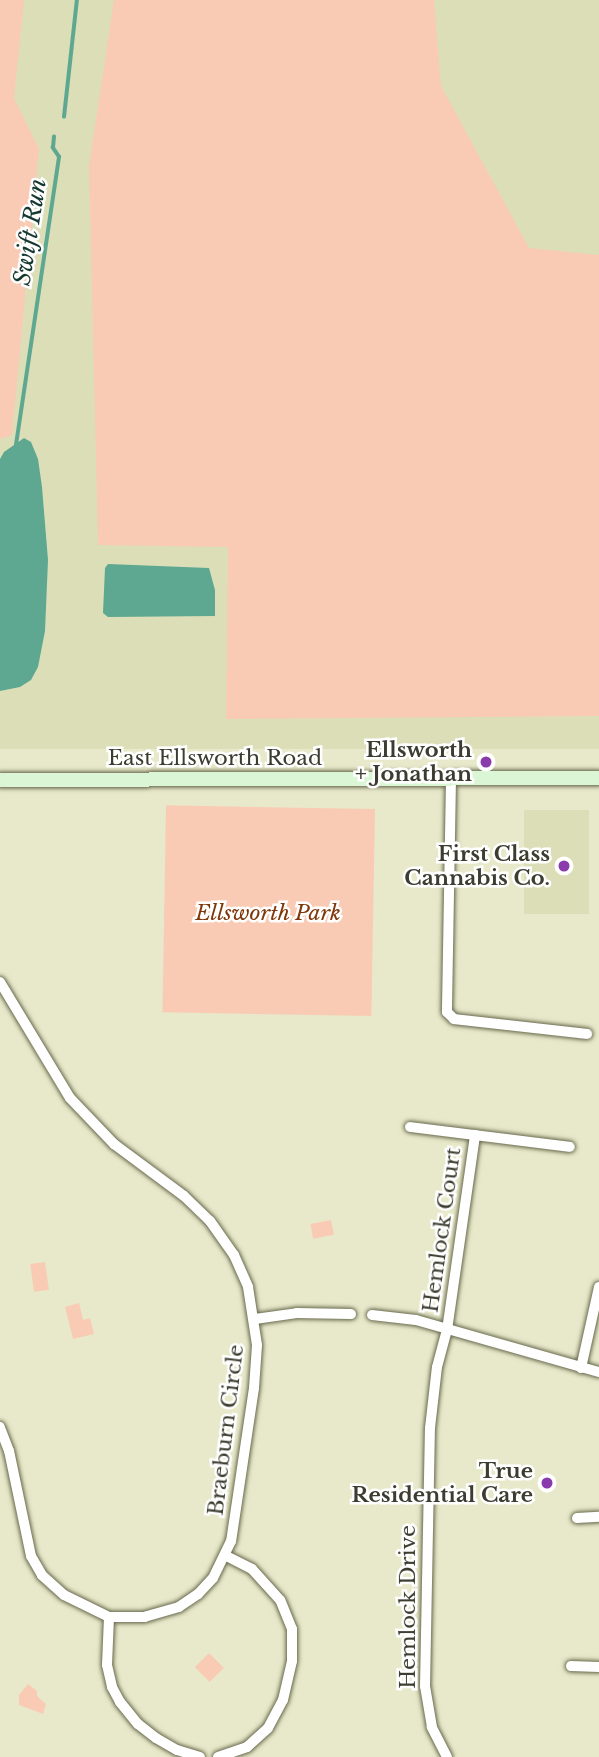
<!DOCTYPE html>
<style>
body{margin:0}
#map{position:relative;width:599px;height:1757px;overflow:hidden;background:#e8e9ca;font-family:"Libre Baskerville",serif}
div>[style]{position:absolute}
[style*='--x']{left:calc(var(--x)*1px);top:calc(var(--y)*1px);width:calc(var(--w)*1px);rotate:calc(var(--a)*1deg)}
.built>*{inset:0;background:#dcdeb8;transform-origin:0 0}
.green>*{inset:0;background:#f9cbb5;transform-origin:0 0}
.water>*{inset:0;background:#5ea891}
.stream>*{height:3.5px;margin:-1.75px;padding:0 1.75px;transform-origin:1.75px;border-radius:1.75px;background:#5ea891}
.roads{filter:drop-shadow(0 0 2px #68694d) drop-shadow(0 0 2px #68694d)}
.minor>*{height:10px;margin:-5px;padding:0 5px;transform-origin:5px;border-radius:5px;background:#fff}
.secondary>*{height:14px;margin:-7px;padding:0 7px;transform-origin:7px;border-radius:7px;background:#daf6d4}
.dots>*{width:19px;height:19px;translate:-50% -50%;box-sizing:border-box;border:4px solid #fff;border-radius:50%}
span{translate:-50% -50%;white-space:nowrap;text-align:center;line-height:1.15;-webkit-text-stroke:5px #fff;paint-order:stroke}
.poi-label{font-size:21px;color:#3c3d30;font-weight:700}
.right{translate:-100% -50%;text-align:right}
.street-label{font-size:21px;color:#3c3d30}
.park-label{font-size:21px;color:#7f3809;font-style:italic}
.water-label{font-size:23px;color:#15382e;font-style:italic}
</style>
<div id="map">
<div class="built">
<div style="left:0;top:0;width:599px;height:749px"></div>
<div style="left:524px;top:810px;width:65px;height:104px"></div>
</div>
<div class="green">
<div style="clip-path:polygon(0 0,24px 0,14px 98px,39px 149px,12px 435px,0 439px)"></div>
<div style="clip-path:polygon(114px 0,434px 0,441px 86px,529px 248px,599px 255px,599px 716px,226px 719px,228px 547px,98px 545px,89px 166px)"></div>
<div style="left:375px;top:809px;width:207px;height:209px;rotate:91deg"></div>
<div style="left:331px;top:1220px;width:15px;height:21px;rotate:79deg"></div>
<div style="left:45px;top:1262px;width:28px;height:15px;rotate:82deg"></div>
<div style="clip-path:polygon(79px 1303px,83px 1320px,90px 1318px,94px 1334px,73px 1339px,65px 1307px)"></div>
<div style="left:209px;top:1653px;width:21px;height:20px;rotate:45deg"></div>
<div style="clip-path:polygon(28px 1684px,37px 1691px,37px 1696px,46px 1704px,43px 1714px,19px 1705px,19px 1695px)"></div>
</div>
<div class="water">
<div style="clip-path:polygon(24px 438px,31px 442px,38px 459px,42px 487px,48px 560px,45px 631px,38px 667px,31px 680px,20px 687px,0 691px,0 459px,4px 452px)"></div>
<div style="clip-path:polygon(108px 564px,209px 568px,215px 590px,215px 616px,108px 617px,103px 613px,105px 568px)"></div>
</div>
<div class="stream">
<div style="--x:64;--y:117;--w:118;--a:-83.7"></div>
<div style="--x:16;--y:445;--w:291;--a:-81.5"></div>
<div style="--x:59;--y:157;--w:11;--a:-124"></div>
<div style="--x:53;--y:148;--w:11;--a:-85"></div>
</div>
<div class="roads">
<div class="minor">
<div style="--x:451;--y:779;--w:233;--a:91"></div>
<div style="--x:447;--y:1012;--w:10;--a:45"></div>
<div style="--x:454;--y:1019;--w:134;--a:6.4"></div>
<div style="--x:0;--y:982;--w:135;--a:58.9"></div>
<div style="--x:70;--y:1098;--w:64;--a:46.3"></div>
<div style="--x:114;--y:1144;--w:87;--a:36.6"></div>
<div style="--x:184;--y:1196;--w:36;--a:44"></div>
<div style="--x:210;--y:1221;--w:42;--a:54.8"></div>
<div style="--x:234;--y:1255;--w:35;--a:66"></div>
<div style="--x:248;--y:1287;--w:59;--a:81.2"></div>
<div style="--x:257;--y:1345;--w:43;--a:94"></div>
<div style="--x:254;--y:1388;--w:155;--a:98.5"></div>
<div style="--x:231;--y:1541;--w:41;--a:115.9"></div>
<div style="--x:213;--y:1578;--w:22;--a:133"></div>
<div style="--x:198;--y:1594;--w:23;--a:146"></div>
<div style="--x:179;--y:1607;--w:35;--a:164"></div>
<div style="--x:145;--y:1617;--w:36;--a:180"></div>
<div style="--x:109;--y:1617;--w:50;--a:-153.9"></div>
<div style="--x:64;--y:1595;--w:30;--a:-138"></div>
<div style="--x:42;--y:1575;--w:22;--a:-120"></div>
<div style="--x:31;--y:1556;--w:107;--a:-101.8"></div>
<div style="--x:9;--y:1451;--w:26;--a:-111"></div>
<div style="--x:410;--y:1127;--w:161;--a:7.1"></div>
<div style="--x:372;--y:1315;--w:44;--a:6.5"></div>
<div style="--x:416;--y:1320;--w:190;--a:15.9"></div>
<div style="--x:255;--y:1319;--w:42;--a:-8.1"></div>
<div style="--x:297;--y:1313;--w:54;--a:1.1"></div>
<div style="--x:581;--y:1368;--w:83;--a:-77.5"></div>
<div style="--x:577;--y:1518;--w:22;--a:-3"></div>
<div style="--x:109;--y:1617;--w:48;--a:92.4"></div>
<div style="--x:107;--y:1665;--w:23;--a:77"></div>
<div style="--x:112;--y:1687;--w:17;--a:62"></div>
<div style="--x:120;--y:1702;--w:28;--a:51"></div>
<div style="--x:138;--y:1724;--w:23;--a:38"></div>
<div style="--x:156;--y:1738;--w:24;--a:30"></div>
<div style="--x:177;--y:1750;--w:24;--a:17"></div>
<div style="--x:571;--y:1666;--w:28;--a:2"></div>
<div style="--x:218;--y:1757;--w:31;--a:-19"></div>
<div style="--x:247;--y:1747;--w:28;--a:-42"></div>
<div style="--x:268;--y:1728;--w:32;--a:-62"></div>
<div style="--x:283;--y:1700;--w:40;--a:-77"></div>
<div style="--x:292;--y:1661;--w:32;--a:-90"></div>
<div style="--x:292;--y:1629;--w:31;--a:-112"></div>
<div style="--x:280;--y:1600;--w:42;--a:-132.1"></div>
<div style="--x:252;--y:1569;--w:29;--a:-153"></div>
<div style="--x:447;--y:1757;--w:34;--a:-117"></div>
<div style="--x:432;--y:1727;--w:42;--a:-99.7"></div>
<div style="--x:425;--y:1686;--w:258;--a:-88.9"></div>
<div style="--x:430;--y:1428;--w:61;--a:-83.5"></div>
<div style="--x:437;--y:1367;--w:38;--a:-75"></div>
<div style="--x:447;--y:1330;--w:197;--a:-81.8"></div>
</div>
<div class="secondary">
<div style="--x:0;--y:780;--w:599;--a:-0.19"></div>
</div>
</div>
<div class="dots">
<div style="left:486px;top:762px;background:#8a3bab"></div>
<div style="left:564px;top:866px;background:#8a3bab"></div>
<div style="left:547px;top:1483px;background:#8a3bab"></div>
</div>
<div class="poi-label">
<span class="right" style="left:472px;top:762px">Ellsworth<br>+ Jonathan</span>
<span class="right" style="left:550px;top:866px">First Class<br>Cannabis Co.</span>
<span class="right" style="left:533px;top:1483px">True<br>Residential Care</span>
</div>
<div class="street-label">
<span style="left:215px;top:758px">East Ellsworth Road</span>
<span style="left:442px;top:1230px;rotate:-82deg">Hemlock Court</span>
<span style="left:226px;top:1430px;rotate:-83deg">Braeburn Circle</span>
<span style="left:408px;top:1607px;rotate:-90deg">Hemlock Drive</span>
</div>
<div class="park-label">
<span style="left:268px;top:913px">Ellsworth Park</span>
</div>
<div class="water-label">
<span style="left:30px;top:232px;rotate:-81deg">Swift Run</span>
</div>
</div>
